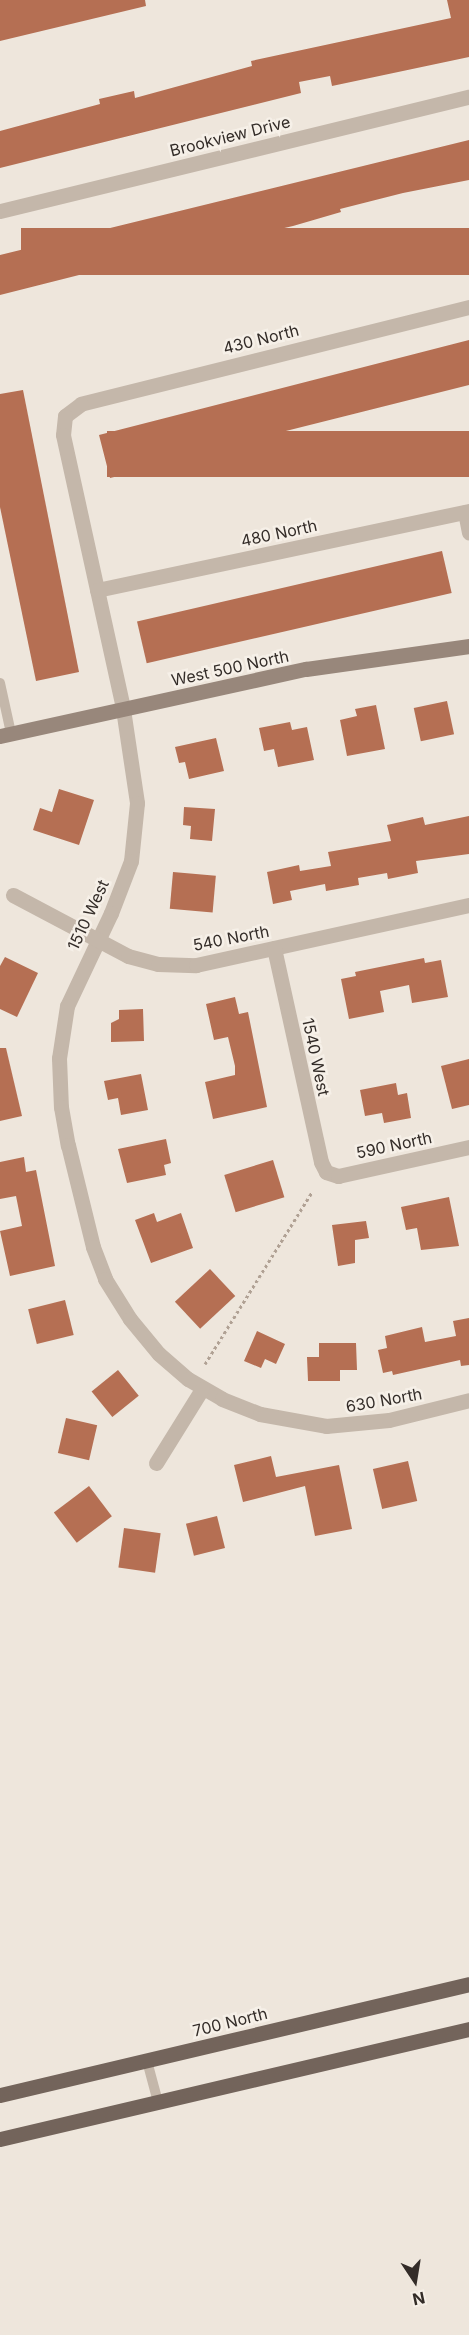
<!DOCTYPE html>
<style>
body{margin:0}
#map{position:relative;width:469px;height:2335px;overflow:hidden;background:#eee6dc;font-family:Inter,sans-serif}
div>[style]{position:absolute}
[style*='--x']{left:calc(var(--x)*1px);top:calc(var(--y)*1px);width:calc(var(--w)*1px);rotate:calc(var(--a)*1deg)}
.building>*{inset:0;background:#b56f53;transform-origin:0 0}
.path>*{height:3px;margin-top:-1.5px;transform-origin:0;background:repeating-linear-gradient(90deg,#b0a194 0 3px,transparent 0 6px)}
.lane>*{height:10px;margin:-5px;padding:0 5px;transform-origin:5px;border-radius:5px;background:#c4b7aa}
.street>*{height:15px;margin:-7.5px;padding:0 7.5px;transform-origin:7.5px;border-radius:7.5px;background:#c4b7aa}
.secondary>*{height:15px;margin:-7.5px;padding:0 7.5px;transform-origin:7.5px;border-radius:7.5px;background:#98877b}
.primary>*{height:15px;margin:-7.5px;padding:0 7.5px;transform-origin:7.5px;border-radius:7.5px;background:#73645b}
span{translate:-50% -50%;white-space:nowrap;text-align:center;line-height:1.15;-webkit-text-stroke:5px #f6f0e8;paint-order:stroke}
.street-label{font-size:16px;color:#332c28}
.north{position:absolute;left:385px;top:2251px;width:60px;height:60px;-webkit-text-stroke:4px #f6f0e8;paint-order:stroke;rotate:168deg;font-size:16px;font-weight:700;line-height:24px;text-align:center;color:#332c28}
.north::after{content:'';display:block;margin:auto;width:21px;height:27px;background:#332c28;clip-path:polygon(50% 0,100% 100%,50% 72%,0 100%)}
</style>
<div id="map">
<div class="building">
<div style="clip-path:polygon(0 0,145px 0,146px 6px,0 41px)"></div>
<div style="clip-path:polygon(447px 0,469px 0,469px 57px,332px 86px,330px 76px,299px 82px,301px 93px,0 168px,0 131px,100px 104px,99px 99px,134px 91px,135px 98px,252px 66px,251px 61px,451px 18px)"></div>
<div style="clip-path:polygon(469px 140px,469px 180px,403px 193px,340px 209px,341px 212px,293px 226px,250px 236px,249px 232px,0 295px,0 255px)"></div>
<div style="left:469px;top:228px;width:47px;height:448px;rotate:90deg"></div>
<div style="clip-path:polygon(469px 340px,469px 385px,130px 470px,131px 473px,110px 478px,99px 435px)"></div>
<div style="clip-path:polygon(23px 390px,79px 672px,36px 681px,0 507px,0 394px)"></div>
<div style="left:469px;top:431px;width:46px;height:362px;rotate:90deg"></div>
<div style="left:442px;top:551px;width:43px;height:313px;rotate:77deg"></div>
<div style="left:447px;top:701px;width:34px;height:34px;rotate:78deg"></div>
<div style="clip-path:polygon(376px 705px,385px 749px,347px 756px,340px 720px,357px 716px,355px 709px)"></div>
<div style="clip-path:polygon(290px 722px,292px 730px,307px 727px,314px 760px,278px 767px,274px 749px,264px 751px,259px 728px)"></div>
<div style="clip-path:polygon(216px 738px,224px 771px,189px 779px,185px 762px,179px 763px,175px 747px)"></div>
<div style="clip-path:polygon(59px 789px,94px 800px,79px 845px,33px 830px,40px 808px,52px 812px)"></div>
<div style="clip-path:polygon(184px 807px,215px 809px,212px 841px,190px 839px,191px 826px,183px 825px)"></div>
<div style="clip-path:polygon(469px 816px,469px 854px,416px 861px,418px 873px,388px 879px,387px 873px,358px 878px,359px 885px,326px 891px,325px 884px,290px 891px,292px 900px,273px 904px,267px 872px,299px 865px,300px 871px,331px 866px,328px 852px,391px 841px,387px 825px,423px 817px,425px 825px)"></div>
<div style="left:173px;top:872px;width:43px;height:37px;rotate:5deg"></div>
<div style="clip-path:polygon(5px 957px,38px 973px,17px 1017px,0 1009px,0 966px)"></div>
<div style="clip-path:polygon(424px 958px,425px 963px,441px 960px,448px 997px,412px 1003px,409px 985px,380px 991px,384px 1012px,349px 1019px,341px 979px,356px 976px,355px 972px)"></div>
<div style="clip-path:polygon(235px 997px,239px 1014px,248px 1012px,267px 1107px,213px 1119px,205px 1082px,235px 1075px,235px 1066px,228px 1037px,214px 1040px,206px 1004px)"></div>
<div style="clip-path:polygon(143px 1009px,144px 1041px,111px 1042px,111px 1023px,119px 1019px,119px 1010px)"></div>
<div style="clip-path:polygon(0 1048px,6px 1048px,22px 1116px,0 1121px)"></div>
<div style="clip-path:polygon(469px 1059px,469px 1105px,452px 1109px,441px 1066px)"></div>
<div style="clip-path:polygon(141px 1074px,148px 1110px,121px 1115px,118px 1098px,108px 1100px,104px 1081px)"></div>
<div style="clip-path:polygon(396px 1083px,398px 1095px,407px 1093px,411px 1118px,384px 1123px,382px 1113px,365px 1116px,360px 1090px)"></div>
<div style="clip-path:polygon(166px 1139px,171px 1163px,164px 1165px,166px 1175px,127px 1183px,118px 1149px)"></div>
<div style="clip-path:polygon(24px 1157px,26px 1172px,36px 1170px,55px 1266px,10px 1276px,0 1231px,22px 1226px,16px 1196px,0 1199px,0 1162px)"></div>
<div style="left:273px;top:1160px;width:39px;height:51px;rotate:73deg"></div>
<div style="clip-path:polygon(449px 1197px,459px 1246px,421px 1250px,417px 1228px,406px 1230px,401px 1207px)"></div>
<div style="clip-path:polygon(154px 1213px,157px 1222px,181px 1213px,193px 1248px,151px 1263px,135px 1220px)"></div>
<div style="clip-path:polygon(366px 1221px,369px 1238px,355px 1240px,355px 1263px,338px 1266px,332px 1225px)"></div>
<div style="left:210px;top:1269px;width:37px;height:48px;rotate:47deg"></div>
<div style="left:65px;top:1300px;width:36px;height:38px;rotate:76deg"></div>
<div style="clip-path:polygon(469px 1318px,469px 1365px,461px 1366px,460px 1360px,393px 1375px,392px 1371px,383px 1373px,378px 1350px,387px 1348px,385px 1336px,422px 1327px,425px 1342px,456px 1336px,453px 1321px)"></div>
<div style="clip-path:polygon(257px 1331px,285px 1344px,276px 1364px,265px 1359px,261px 1368px,244px 1361px)"></div>
<div style="clip-path:polygon(319px 1343px,356px 1343px,357px 1370px,340px 1370px,340px 1381px,308px 1381px,307px 1357px,319px 1357px)"></div>
<div style="left:118px;top:1370px;width:33px;height:34px;rotate:51deg"></div>
<div style="left:66px;top:1418px;width:32px;height:36px;rotate:13deg"></div>
<div style="clip-path:polygon(271px 1456px,276px 1477px,339px 1465px,352px 1529px,315px 1536px,305px 1486px,243px 1502px,234px 1465px)"></div>
<div style="left:408px;top:1461px;width:41px;height:36px;rotate:77deg"></div>
<div style="left:89px;top:1486px;width:38px;height:44px;rotate:53deg"></div>
<div style="left:217px;top:1516px;width:33px;height:32px;rotate:76deg"></div>
<div style="left:124px;top:1528px;width:37px;height:40px;rotate:8deg"></div>
</div>
<div class="path">
<div style="--x:205;--y:1364;--w:203;--a:-58.1"></div>
</div>
<div class="lane">
<div style="--x:0;--y:683;--w:51;--a:77.6"></div>
<div style="--x:147;--y:2061;--w:42;--a:75"></div>
</div>
<div class="street">
<div style="--x:0;--y:211;--w:483;--a:-13.7"></div>
<div style="--x:469;--y:307;--w:400;--a:166"></div>
<div style="--x:81;--y:404;--w:20;--a:143"></div>
<div style="--x:65;--y:416;--w:19;--a:96"></div>
<div style="--x:63;--y:435;--w:280;--a:77.6"></div>
<div style="--x:123;--y:709;--w:95;--a:81.5"></div>
<div style="--x:137;--y:803;--w:58;--a:95.9"></div>
<div style="--x:131;--y:861;--w:56;--a:111"></div>
<div style="--x:111;--y:913;--w:103;--a:115.3"></div>
<div style="--x:67;--y:1006;--w:53;--a:98.7"></div>
<div style="--x:59;--y:1058;--w:49;--a:87.7"></div>
<div style="--x:61;--y:1107;--w:39;--a:80"></div>
<div style="--x:68;--y:1145;--w:105;--a:76.2"></div>
<div style="--x:93;--y:1247;--w:34;--a:69"></div>
<div style="--x:105;--y:1279;--w:47;--a:58"></div>
<div style="--x:130;--y:1319;--w:45;--a:50.4"></div>
<div style="--x:159;--y:1354;--w:38;--a:41"></div>
<div style="--x:188;--y:1379;--w:39;--a:30"></div>
<div style="--x:222;--y:1399;--w:41;--a:21.5"></div>
<div style="--x:260;--y:1414;--w:67;--a:10.3"></div>
<div style="--x:326;--y:1426;--w:63;--a:-5.4"></div>
<div style="--x:389;--y:1420;--w:82;--a:-14"></div>
<div style="--x:465;--y:512;--w:21;--a:79"></div>
<div style="--x:97;--y:590;--w:380;--a:-12"></div>
<div style="--x:13;--y:895;--w:130;--a:27.9"></div>
<div style="--x:128;--y:956;--w:31;--a:15"></div>
<div style="--x:158;--y:964;--w:38;--a:2"></div>
<div style="--x:196;--y:965;--w:280;--a:-12.4"></div>
<div style="--x:274;--y:948;--w:219;--a:77.6"></div>
<div style="--x:321;--y:1162;--w:11;--a:63"></div>
<div style="--x:326;--y:1172;--w:13;--a:18"></div>
<div style="--x:338;--y:1176;--w:134;--a:-12.5"></div>
<div style="--x:156;--y:1463;--w:87;--a:-58.1"></div>
</div>
<div class="secondary">
<div style="--x:0;--y:736;--w:313;--a:-12.4"></div>
<div style="--x:306;--y:669;--w:165;--a:-8"></div>
</div>
<div class="primary">
<div style="--x:0;--y:2095;--w:482;--a:-13.3"></div>
<div style="--x:0;--y:2139;--w:482;--a:-13.2"></div>
</div>
<div class="street-label">
<span style="left:230px;top:136px;rotate:-14deg">Brookview Drive</span>
<span style="left:261px;top:339px;rotate:-14deg">430 North</span>
<span style="left:279px;top:533px;rotate:-12deg">480 North</span>
<span style="left:230px;top:668px;rotate:-12deg">West 500 North</span>
<span style="left:88px;top:915px;rotate:-65deg">1510 West</span>
<span style="left:231px;top:938px;rotate:-11deg">540 North</span>
<span style="left:316px;top:1057px;rotate:78deg">1540 West</span>
<span style="left:394px;top:1145px;rotate:-12deg">590 North</span>
<span style="left:384px;top:1400px;rotate:-10deg">630 North</span>
<span style="left:230px;top:2022px;rotate:-14deg">700 North</span>
</div>
<div class="north">N</div>
</div>
